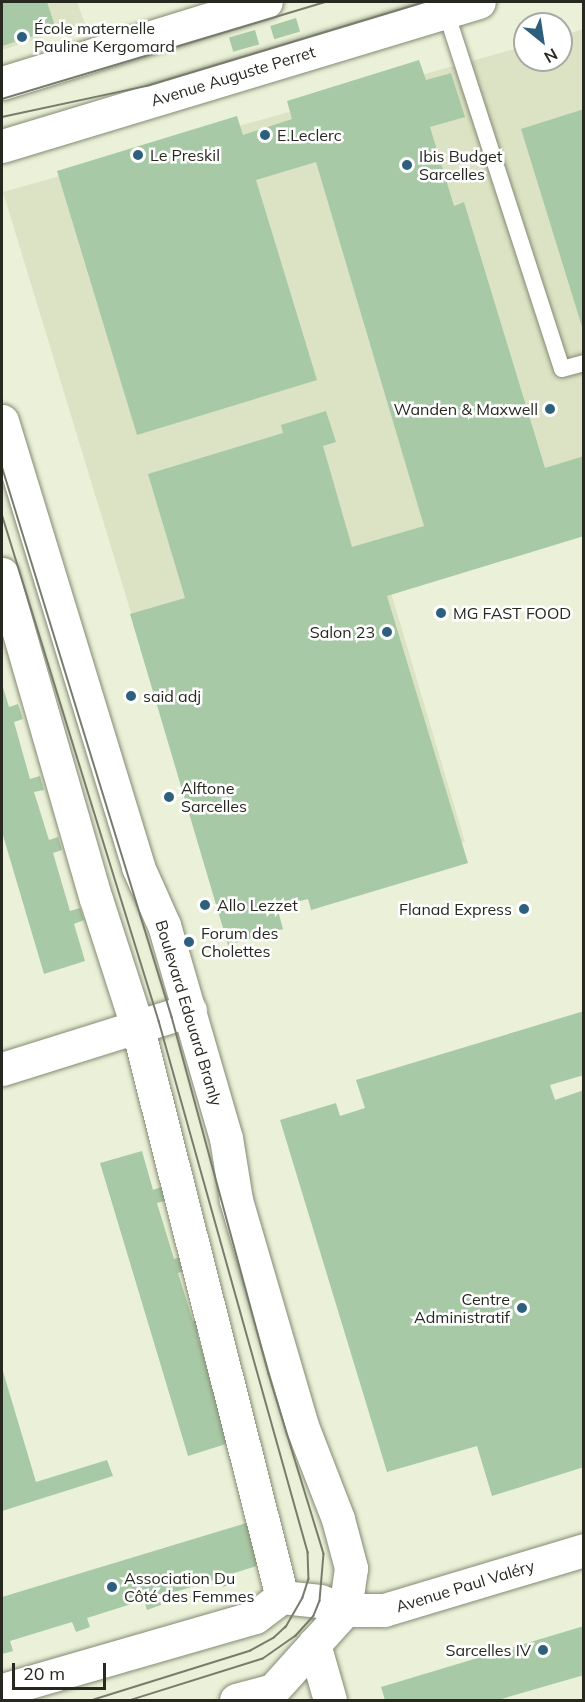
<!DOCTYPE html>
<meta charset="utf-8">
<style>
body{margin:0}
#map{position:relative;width:585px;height:1702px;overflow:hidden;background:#eaf1d8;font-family:Mulish,sans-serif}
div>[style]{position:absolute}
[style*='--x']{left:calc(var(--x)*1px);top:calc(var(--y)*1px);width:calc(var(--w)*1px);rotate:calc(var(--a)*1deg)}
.built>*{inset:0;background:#dbe3c4}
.building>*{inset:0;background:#a8c9a5;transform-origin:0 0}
.roads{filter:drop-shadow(0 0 2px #848a74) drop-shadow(0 0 2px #848a74)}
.service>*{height:16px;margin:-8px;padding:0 8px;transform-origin:8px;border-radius:8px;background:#fff}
.minor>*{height:33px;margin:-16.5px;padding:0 16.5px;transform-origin:16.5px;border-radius:16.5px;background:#fff}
.tram>*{height:1.5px;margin:-0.75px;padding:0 0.75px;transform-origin:0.75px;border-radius:0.75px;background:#787c6c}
.dots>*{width:16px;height:16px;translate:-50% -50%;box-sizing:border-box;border:3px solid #fff;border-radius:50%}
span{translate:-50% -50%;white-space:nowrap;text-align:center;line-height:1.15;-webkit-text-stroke:5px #fff;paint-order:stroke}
.poi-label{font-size:16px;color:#272920}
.left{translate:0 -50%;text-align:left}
.right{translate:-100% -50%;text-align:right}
.street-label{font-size:16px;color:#272920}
.frame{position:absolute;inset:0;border:3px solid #272920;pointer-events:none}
.north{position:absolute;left:513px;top:12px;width:60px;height:60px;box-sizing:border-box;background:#fff;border:2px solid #a9a9a6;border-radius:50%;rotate:150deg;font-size:16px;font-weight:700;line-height:24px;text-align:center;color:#272920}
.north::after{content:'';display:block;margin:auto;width:21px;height:27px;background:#2e607e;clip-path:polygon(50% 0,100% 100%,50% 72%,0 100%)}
.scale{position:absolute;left:12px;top:1663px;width:94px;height:27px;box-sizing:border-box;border:3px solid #272920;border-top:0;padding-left:8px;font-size:18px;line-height:21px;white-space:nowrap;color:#272920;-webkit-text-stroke:4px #fff;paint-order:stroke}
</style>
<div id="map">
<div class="built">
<div style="clip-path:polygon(2px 2px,77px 2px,85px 24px,2px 50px)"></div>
<div style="clip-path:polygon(583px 29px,583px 509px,384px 569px,465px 842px,223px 915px,3px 192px,525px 46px,525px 60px,561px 60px,561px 36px)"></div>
</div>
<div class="building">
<div style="clip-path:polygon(2px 2px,47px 2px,56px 29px,2px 46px)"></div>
<div style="left:296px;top:18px;width:14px;height:27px;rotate:73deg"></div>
<div style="left:255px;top:30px;width:15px;height:27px;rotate:74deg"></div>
<div style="clip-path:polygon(419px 60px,426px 80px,451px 73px,465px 117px,430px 127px,454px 206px,464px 202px,545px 468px,584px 456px,584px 536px,387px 596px,468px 863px,311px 910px,308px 899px,277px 907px,283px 929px,228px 945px,130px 614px,185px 598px,148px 474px,283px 433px,281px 425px,326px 411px,336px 442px,323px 446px,352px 547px,424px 526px,316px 162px,256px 180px,317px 380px,137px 435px,57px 171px,237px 116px,243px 135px,292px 119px,287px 101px)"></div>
<div style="clip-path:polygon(584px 109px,584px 330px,583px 330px,521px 129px)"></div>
<div style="clip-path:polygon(2px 684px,9px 707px,18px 704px,23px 719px,14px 722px,30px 779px,40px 776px,44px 790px,34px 792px,49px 840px,58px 837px,62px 850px,53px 853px,70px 911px,80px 908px,84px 920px,74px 924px,85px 961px,44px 974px,2px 832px)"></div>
<div style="clip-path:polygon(584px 1011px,584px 1075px,550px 1085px,555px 1100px,584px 1090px,584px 1467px,492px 1496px,477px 1446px,387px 1472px,280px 1120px,336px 1103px,340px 1116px,365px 1108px,356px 1080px)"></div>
<div style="clip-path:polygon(142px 1151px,153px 1190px,164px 1186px,168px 1200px,157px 1203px,174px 1259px,185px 1256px,189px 1269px,178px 1273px,193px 1321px,204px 1317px,208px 1329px,197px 1333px,229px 1443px,188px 1456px,100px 1163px)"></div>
<div style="clip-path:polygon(2px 1368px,36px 1482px,107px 1460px,113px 1476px,2px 1511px)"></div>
<div style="clip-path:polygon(253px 1521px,266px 1563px,234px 1573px,236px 1582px,223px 1587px,220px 1578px,159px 1597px,161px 1605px,147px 1610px,144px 1600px,87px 1618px,90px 1627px,76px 1632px,72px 1622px,10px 1641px,13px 1651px,2px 1654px,2px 1597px)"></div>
<div style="clip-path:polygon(584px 1626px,584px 1675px,498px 1700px,385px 1700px,381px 1687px)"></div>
</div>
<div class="roads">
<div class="service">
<div style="--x:446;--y:12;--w:375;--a:72"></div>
<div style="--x:562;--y:369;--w:23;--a:-15"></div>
</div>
<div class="minor">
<div style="--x:2;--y:83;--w:276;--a:-17.1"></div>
<div style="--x:2;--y:146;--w:498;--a:-16.8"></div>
<div style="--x:2;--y:421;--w:466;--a:73"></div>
<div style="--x:138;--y:867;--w:64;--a:65.9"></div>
<div style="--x:164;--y:925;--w:222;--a:73.8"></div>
<div style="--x:226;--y:1138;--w:63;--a:80.8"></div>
<div style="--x:236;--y:1200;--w:235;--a:73.7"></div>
<div style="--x:302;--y:1426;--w:100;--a:68.8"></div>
<div style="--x:338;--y:1519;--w:51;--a:75.1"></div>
<div style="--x:351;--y:1568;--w:42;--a:98.1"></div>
<div style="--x:2;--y:574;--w:338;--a:73.9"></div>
<div style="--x:96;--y:899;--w:137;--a:72.1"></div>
<div style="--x:138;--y:1029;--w:586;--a:75.77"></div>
<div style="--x:2;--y:1069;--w:197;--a:-17.4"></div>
<div style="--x:314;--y:1644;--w:58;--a:74.1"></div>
<div style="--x:2;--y:1690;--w:263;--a:-16.1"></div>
<div style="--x:255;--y:1617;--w:34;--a:-37"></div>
<div style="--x:282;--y:1597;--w:38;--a:6"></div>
<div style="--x:320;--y:1601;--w:27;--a:20"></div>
<div style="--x:345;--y:1610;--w:39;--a:0"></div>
<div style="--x:384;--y:1610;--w:209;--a:-16.7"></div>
<div style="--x:236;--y:1700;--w:38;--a:-15"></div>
<div style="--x:273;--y:1690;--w:108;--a:-48"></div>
</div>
</div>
<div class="tram">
<div style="--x:2;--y:99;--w:338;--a:-16.7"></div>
<div style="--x:2;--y:117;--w:148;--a:-12.1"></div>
<div style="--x:147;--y:86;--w:290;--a:-16.8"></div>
<div style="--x:2;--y:466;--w:577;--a:72.85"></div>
<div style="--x:172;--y:1017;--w:370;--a:74.8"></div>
<div style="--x:269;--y:1374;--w:188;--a:73"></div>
<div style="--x:324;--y:1554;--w:47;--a:94.9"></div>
<div style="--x:320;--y:1601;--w:16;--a:112"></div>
<div style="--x:314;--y:1616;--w:27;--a:132"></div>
<div style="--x:296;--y:1636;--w:40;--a:145.1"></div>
<div style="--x:263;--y:1659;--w:137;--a:162.6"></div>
<div style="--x:2;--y:514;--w:531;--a:72.79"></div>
<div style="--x:159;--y:1021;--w:552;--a:74.33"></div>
<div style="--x:308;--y:1552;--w:27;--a:88"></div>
<div style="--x:309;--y:1579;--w:20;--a:108"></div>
<div style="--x:303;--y:1598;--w:34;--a:120"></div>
<div style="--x:286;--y:1627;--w:16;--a:137"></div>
<div style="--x:274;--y:1638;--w:26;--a:151"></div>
<div style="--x:251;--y:1651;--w:164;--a:162.7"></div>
</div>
<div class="dots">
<div style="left:22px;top:37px;background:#2e607e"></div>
<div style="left:265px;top:135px;background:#2e607e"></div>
<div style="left:138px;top:155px;background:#2e607e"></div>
<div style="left:407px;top:165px;background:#2e607e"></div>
<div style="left:550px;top:409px;background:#2e607e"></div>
<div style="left:441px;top:613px;background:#2e607e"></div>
<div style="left:387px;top:632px;background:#2e607e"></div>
<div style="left:131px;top:696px;background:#2e607e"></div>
<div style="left:169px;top:797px;background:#2e607e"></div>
<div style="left:205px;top:905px;background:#2e607e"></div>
<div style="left:524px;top:909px;background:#2e607e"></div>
<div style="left:189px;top:942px;background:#2e607e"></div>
<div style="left:522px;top:1308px;background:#2e607e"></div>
<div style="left:112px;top:1587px;background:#2e607e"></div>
<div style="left:543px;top:1650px;background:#2e607e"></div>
</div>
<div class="poi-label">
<span class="left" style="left:34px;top:37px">École maternelle<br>Pauline Kergomard</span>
<span class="left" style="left:277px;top:135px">E.Leclerc</span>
<span class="left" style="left:150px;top:155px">Le Preskil</span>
<span class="left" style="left:419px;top:165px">Ibis Budget<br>Sarcelles</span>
<span class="right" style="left:538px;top:409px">Wanden &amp; Maxwell</span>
<span class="left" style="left:453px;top:613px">MG FAST FOOD</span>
<span class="right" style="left:375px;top:632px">Salon 23</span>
<span class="left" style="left:143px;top:696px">said adj</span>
<span class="left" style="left:181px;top:797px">Alftone<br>Sarcelles</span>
<span class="left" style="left:217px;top:905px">Allo Lezzet</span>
<span class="right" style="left:512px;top:909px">Flanad Express</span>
<span class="left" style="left:201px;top:942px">Forum des<br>Cholettes</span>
<span class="right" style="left:510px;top:1308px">Centre<br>Administratif</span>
<span class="left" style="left:124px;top:1587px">Association Du<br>Côté des Femmes</span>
<span class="right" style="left:531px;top:1650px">Sarcelles IV</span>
</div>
<div class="street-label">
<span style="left:233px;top:76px;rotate:-17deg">Avenue Auguste Perret</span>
<span style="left:189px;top:1013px;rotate:73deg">Boulevard Edouard Branly</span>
<span style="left:465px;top:1586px;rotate:-17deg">Avenue Paul Valéry</span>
</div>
<div class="frame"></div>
<div class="north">N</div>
<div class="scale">20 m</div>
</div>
